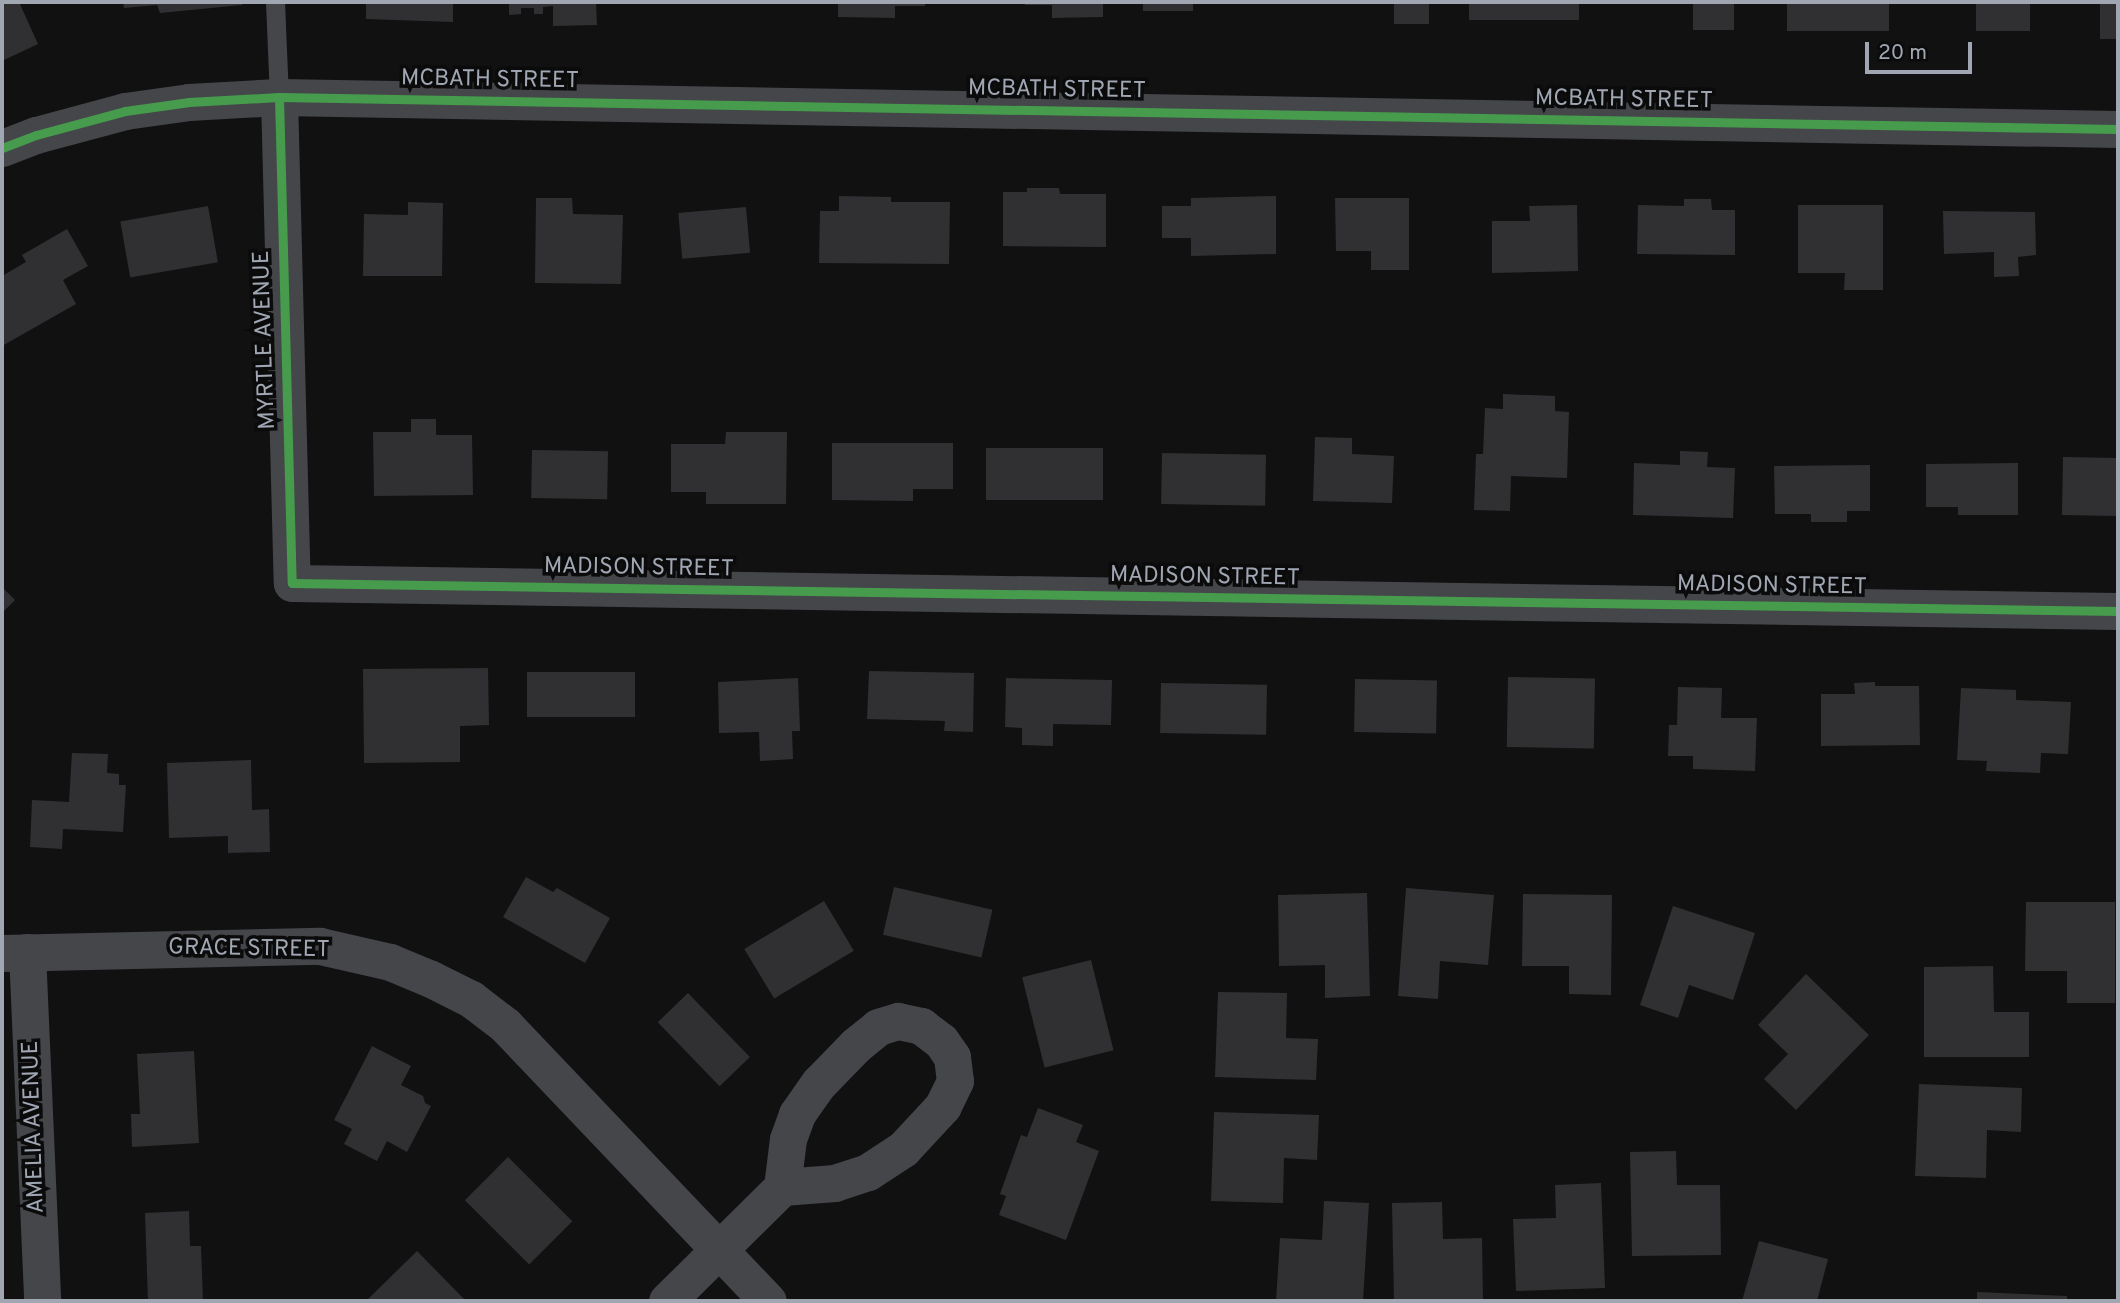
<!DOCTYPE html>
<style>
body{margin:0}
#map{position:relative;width:2120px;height:1303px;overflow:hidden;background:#111;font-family:Overpass,sans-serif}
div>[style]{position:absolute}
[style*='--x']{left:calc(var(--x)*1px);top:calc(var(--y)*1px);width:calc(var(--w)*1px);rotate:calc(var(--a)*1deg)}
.building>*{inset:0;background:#303032;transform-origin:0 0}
.service>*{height:19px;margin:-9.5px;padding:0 9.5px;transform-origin:9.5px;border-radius:9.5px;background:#45464a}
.minor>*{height:37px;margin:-18.5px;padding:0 18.5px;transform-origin:18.5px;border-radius:18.5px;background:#45464a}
.cycleway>*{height:9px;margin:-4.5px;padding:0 4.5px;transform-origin:4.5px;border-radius:4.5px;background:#469c4c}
span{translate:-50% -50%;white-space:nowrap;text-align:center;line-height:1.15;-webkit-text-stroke:7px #0b0b0c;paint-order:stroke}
.street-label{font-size:23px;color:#a0a7b3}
.frame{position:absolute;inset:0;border:4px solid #a0a7b3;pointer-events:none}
.scale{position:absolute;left:1865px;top:42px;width:107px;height:32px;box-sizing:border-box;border:4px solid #a0a7b3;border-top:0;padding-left:9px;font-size:21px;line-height:24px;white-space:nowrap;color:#a0a7b3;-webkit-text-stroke:5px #0b0b0c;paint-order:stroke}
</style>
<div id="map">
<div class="building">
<div style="clip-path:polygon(2px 2px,19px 2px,38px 44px,2px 61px)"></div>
<div style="clip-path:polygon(123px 2px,242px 2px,242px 5px,160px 13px,157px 5px,124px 8px)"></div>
<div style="clip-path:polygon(366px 2px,453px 2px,453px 22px,366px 19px)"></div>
<div style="clip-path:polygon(509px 2px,596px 2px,597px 25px,553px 26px,553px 6px,543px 7px,543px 14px,534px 14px,534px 8px,521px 8px,521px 14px,509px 15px)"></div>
<div style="clip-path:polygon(838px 2px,925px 2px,925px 6px,895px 6px,895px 18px,838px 17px)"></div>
<div style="clip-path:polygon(1025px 2px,1103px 2px,1103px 17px,1052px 18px,1052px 5px,1025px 5px)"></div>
<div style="left:1143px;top:2px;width:50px;height:9px"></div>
<div style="left:1394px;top:2px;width:35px;height:22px"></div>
<div style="left:1469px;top:2px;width:110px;height:18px"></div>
<div style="left:1693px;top:2px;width:41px;height:28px"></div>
<div style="left:1787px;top:2px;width:102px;height:29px"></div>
<div style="left:1976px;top:2px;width:54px;height:29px"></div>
<div style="left:2100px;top:2px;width:18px;height:37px"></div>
<div style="clip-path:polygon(1027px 188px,1059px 188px,1060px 194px,1106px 194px,1106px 247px,1003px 246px,1003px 192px,1027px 192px)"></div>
<div style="clip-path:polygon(839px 196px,891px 197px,891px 202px,950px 202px,949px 264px,819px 263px,820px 211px,839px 211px)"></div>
<div style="clip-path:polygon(1276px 196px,1276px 254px,1191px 256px,1191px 238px,1162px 238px,1162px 206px,1191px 206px,1191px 198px)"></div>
<div style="clip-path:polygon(536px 198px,572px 198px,573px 214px,623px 215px,621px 284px,535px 283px)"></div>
<div style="clip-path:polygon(1335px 198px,1409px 198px,1409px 270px,1371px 270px,1371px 251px,1336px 251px)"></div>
<div style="clip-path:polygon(1684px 199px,1711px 199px,1712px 210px,1735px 210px,1735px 255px,1637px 254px,1638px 205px,1684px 206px)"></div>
<div style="clip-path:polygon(408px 202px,443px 203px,442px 276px,363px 276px,364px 214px,408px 215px)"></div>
<div style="clip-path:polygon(1577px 205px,1578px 271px,1492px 273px,1492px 221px,1530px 221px,1529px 206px)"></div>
<div style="clip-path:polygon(1798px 205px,1883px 205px,1883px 290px,1844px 290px,1845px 273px,1798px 273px)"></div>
<div style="left:208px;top:206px;width:57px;height:89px;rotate:80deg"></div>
<div style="left:746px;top:207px;width:46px;height:68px;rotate:85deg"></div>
<div style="clip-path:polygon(1943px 211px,2035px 212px,2036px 255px,2018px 257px,2019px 276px,1994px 277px,1994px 252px,1944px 254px)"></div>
<div style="clip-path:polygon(67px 229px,88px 266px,63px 280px,76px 304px,2px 346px,2px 276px,26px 262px,22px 255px)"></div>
<div style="clip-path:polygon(1503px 394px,1555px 396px,1555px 411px,1569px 412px,1567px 478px,1511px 476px,1510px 511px,1474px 510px,1476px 454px,1483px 454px,1485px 408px,1503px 409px)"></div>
<div style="clip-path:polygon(411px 419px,436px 419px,436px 435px,472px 435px,473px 495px,374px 496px,373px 432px,411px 432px)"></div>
<div style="clip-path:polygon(726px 432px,787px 432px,786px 504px,706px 504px,706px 492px,671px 492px,671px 444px,725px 444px)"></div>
<div style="clip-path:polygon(1315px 437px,1352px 438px,1352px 454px,1394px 456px,1392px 503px,1313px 501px)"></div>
<div style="clip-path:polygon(832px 443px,953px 443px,953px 489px,913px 489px,913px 501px,832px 500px)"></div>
<div style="left:1103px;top:448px;width:52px;height:117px;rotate:90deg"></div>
<div style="left:532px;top:450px;width:76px;height:48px;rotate:1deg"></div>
<div style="clip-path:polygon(1680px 451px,1708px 452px,1707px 467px,1735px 468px,1733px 518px,1633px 515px,1634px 463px,1680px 465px)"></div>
<div style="left:1162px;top:453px;width:104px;height:51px;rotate:1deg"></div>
<div style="left:2063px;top:457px;width:55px;height:58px;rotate:1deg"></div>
<div style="clip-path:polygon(2018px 463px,2018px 515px,1958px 515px,1958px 507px,1926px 507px,1926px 464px)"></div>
<div style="clip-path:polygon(1870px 465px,1870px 511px,1847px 511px,1847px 522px,1811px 522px,1811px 514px,1775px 514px,1774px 466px)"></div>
<div style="clip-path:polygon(2px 587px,15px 600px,2px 613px)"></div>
<div style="clip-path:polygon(488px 668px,489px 725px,460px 726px,460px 762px,364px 763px,363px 669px)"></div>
<div style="clip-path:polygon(869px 671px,974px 673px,973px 732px,944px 731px,945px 721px,867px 719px)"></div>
<div style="left:527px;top:672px;width:108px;height:45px"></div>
<div style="left:1508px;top:677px;width:87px;height:70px;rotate:1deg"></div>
<div style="clip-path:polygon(798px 678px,800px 731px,792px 731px,793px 759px,760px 761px,759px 732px,719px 733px,718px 682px)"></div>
<div style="clip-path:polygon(1006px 678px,1112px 680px,1111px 725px,1053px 724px,1053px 746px,1022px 745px,1022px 728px,1005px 727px)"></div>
<div style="left:1355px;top:679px;width:82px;height:53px;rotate:1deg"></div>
<div style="clip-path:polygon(1875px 682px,1875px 686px,1919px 686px,1920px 745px,1821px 746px,1821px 694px,1855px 694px,1854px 683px)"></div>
<div style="left:1161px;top:683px;width:106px;height:50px;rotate:1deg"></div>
<div style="clip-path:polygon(1678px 687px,1722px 688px,1721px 718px,1757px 718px,1755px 771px,1693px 769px,1693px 756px,1668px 756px,1669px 725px,1677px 725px)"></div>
<div style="clip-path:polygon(1961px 688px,2016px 690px,2016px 700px,2071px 702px,2068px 754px,2041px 753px,2040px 773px,1986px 771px,1987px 761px,1957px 760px)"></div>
<div style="clip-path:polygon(72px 753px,108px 754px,107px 773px,119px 774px,119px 785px,126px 785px,123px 832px,63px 829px,62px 849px,30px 847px,32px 800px,69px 802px)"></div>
<div style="clip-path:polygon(251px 760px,252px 810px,269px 809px,270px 852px,228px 853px,228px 836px,169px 838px,167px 763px)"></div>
<div style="clip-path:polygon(526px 877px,553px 892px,557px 888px,610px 918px,585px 963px,503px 917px)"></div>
<div style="left:894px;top:887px;width:101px;height:49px;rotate:13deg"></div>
<div style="clip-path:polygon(1406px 888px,1494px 895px,1488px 965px,1440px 961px,1438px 999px,1398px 996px)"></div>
<div style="clip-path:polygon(1367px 893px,1370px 996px,1325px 998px,1325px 965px,1279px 966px,1278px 895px)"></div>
<div style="clip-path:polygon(1523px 894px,1612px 895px,1611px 995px,1569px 994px,1569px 966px,1522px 966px)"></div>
<div style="left:824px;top:901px;width:58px;height:93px;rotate:59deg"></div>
<div style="clip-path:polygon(2026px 902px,2115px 902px,2115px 1003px,2067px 1003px,2067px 971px,2025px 971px)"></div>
<div style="clip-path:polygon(1673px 906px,1755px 933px,1733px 1000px,1689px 985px,1678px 1018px,1640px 1005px)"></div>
<div style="left:1091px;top:960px;width:93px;height:71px;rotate:76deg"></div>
<div style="clip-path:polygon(1993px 966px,1994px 1012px,2029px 1012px,2029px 1057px,1924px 1057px,1924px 967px)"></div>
<div style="clip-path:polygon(1806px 974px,1869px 1035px,1796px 1110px,1764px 1079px,1788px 1054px,1758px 1025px)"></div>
<div style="clip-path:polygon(1218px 992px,1287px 993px,1286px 1038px,1318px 1039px,1316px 1080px,1215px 1077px)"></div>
<div style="left:688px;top:993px;width:89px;height:42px;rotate:46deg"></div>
<div style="clip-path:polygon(372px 1046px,411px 1066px,401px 1085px,423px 1096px,425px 1103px,431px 1106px,407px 1152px,387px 1141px,377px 1161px,344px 1144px,352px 1129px,334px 1120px)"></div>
<div style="clip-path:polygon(194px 1051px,199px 1143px,132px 1147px,131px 1114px,140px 1114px,137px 1054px)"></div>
<div style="clip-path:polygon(1919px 1084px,2022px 1088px,2021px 1132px,1987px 1130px,1986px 1178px,1915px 1176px)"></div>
<div style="clip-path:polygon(1038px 1108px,1083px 1125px,1076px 1142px,1099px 1151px,1066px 1240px,999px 1215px,1006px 1196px,1000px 1194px,1021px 1135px,1027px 1137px)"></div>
<div style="clip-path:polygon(1214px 1112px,1319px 1115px,1317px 1160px,1284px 1158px,1283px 1203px,1211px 1201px)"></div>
<div style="clip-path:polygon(1676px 1151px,1677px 1185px,1720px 1185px,1721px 1255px,1632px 1256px,1630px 1152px)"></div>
<div style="left:508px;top:1157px;width:91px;height:61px;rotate:45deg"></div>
<div style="clip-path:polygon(1601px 1183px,1605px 1288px,1516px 1291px,1513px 1219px,1556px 1218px,1555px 1185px)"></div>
<div style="clip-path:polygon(1324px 1201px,1369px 1203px,1363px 1301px,1276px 1301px,1280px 1238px,1322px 1240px)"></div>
<div style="clip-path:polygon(1442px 1202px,1443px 1239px,1482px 1238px,1483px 1301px,1394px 1301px,1392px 1203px)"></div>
<div style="clip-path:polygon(189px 1211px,190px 1246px,201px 1246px,203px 1301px,148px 1301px,145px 1213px)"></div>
<div style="clip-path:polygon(1759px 1241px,1828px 1259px,1817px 1301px,1742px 1301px)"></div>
<div style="clip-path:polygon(417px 1251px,466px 1301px,366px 1301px)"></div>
<div style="clip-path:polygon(1977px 1292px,2067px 1296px,2067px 1301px,1977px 1301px)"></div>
</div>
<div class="service">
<div style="--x:275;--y:2;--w:95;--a:87.6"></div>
</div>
<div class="minor">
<div style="--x:279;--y:97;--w:486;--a:88.5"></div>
<div style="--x:292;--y:583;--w:1826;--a:0.88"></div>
<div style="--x:2;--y:148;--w:36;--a:-21"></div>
<div style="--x:36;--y:135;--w:92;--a:-15.1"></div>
<div style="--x:125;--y:111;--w:65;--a:-8"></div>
<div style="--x:189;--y:102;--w:90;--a:-3.2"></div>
<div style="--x:279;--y:97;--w:1839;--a:1"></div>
<div style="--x:27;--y:952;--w:349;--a:87.5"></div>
<div style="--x:2;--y:953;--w:318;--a:-1.3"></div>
<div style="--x:320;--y:946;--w:72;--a:12.9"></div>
<div style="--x:390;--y:962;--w:44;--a:22.5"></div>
<div style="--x:431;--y:979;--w:45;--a:26.6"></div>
<div style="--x:471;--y:999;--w:43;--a:37.4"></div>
<div style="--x:505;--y:1025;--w:381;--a:46.4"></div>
<div style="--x:667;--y:1301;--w:162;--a:-44.7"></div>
<div style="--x:782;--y:1187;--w:48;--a:-82.9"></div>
<div style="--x:788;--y:1139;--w:27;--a:-70"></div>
<div style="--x:797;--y:1114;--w:38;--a:-55"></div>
<div style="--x:819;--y:1083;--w:53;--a:-45.8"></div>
<div style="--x:856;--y:1045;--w:28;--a:-39"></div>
<div style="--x:878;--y:1027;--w:21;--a:-17"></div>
<div style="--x:898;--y:1021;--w:24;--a:12"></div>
<div style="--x:921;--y:1026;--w:25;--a:37"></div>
<div style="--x:941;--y:1041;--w:19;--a:55"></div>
<div style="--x:952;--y:1057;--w:24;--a:83"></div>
<div style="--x:955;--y:1081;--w:28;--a:116"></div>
<div style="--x:943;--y:1106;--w:59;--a:132.9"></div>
<div style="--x:903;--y:1149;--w:42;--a:146.7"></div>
<div style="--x:868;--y:1172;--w:35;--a:162"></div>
<div style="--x:835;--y:1183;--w:53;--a:175.7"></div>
</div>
<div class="cycleway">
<div style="--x:279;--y:97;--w:486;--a:88.5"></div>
<div style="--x:292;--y:583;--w:1826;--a:0.88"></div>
<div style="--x:2;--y:148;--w:36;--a:-21"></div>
<div style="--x:36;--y:135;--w:92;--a:-15.1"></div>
<div style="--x:125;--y:111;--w:65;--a:-8"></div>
<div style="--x:189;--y:102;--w:90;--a:-3.2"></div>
<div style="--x:279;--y:97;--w:1839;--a:1"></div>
</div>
<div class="street-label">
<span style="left:490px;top:81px;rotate:1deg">MCBATH STREET</span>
<span style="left:1057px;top:91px;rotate:1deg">MCBATH STREET</span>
<span style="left:1624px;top:101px;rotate:1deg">MCBATH STREET</span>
<span style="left:266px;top:340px;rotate:-92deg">MYRTLE AVENUE</span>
<span style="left:639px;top:569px;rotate:1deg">MADISON STREET</span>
<span style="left:1205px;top:578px;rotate:1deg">MADISON STREET</span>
<span style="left:1772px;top:587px;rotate:1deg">MADISON STREET</span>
<span style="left:249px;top:950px;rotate:1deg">GRACE STREET</span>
<span style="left:35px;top:1127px;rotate:-92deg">AMELIA AVENUE</span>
</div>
<div class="frame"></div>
<div class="scale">20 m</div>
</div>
